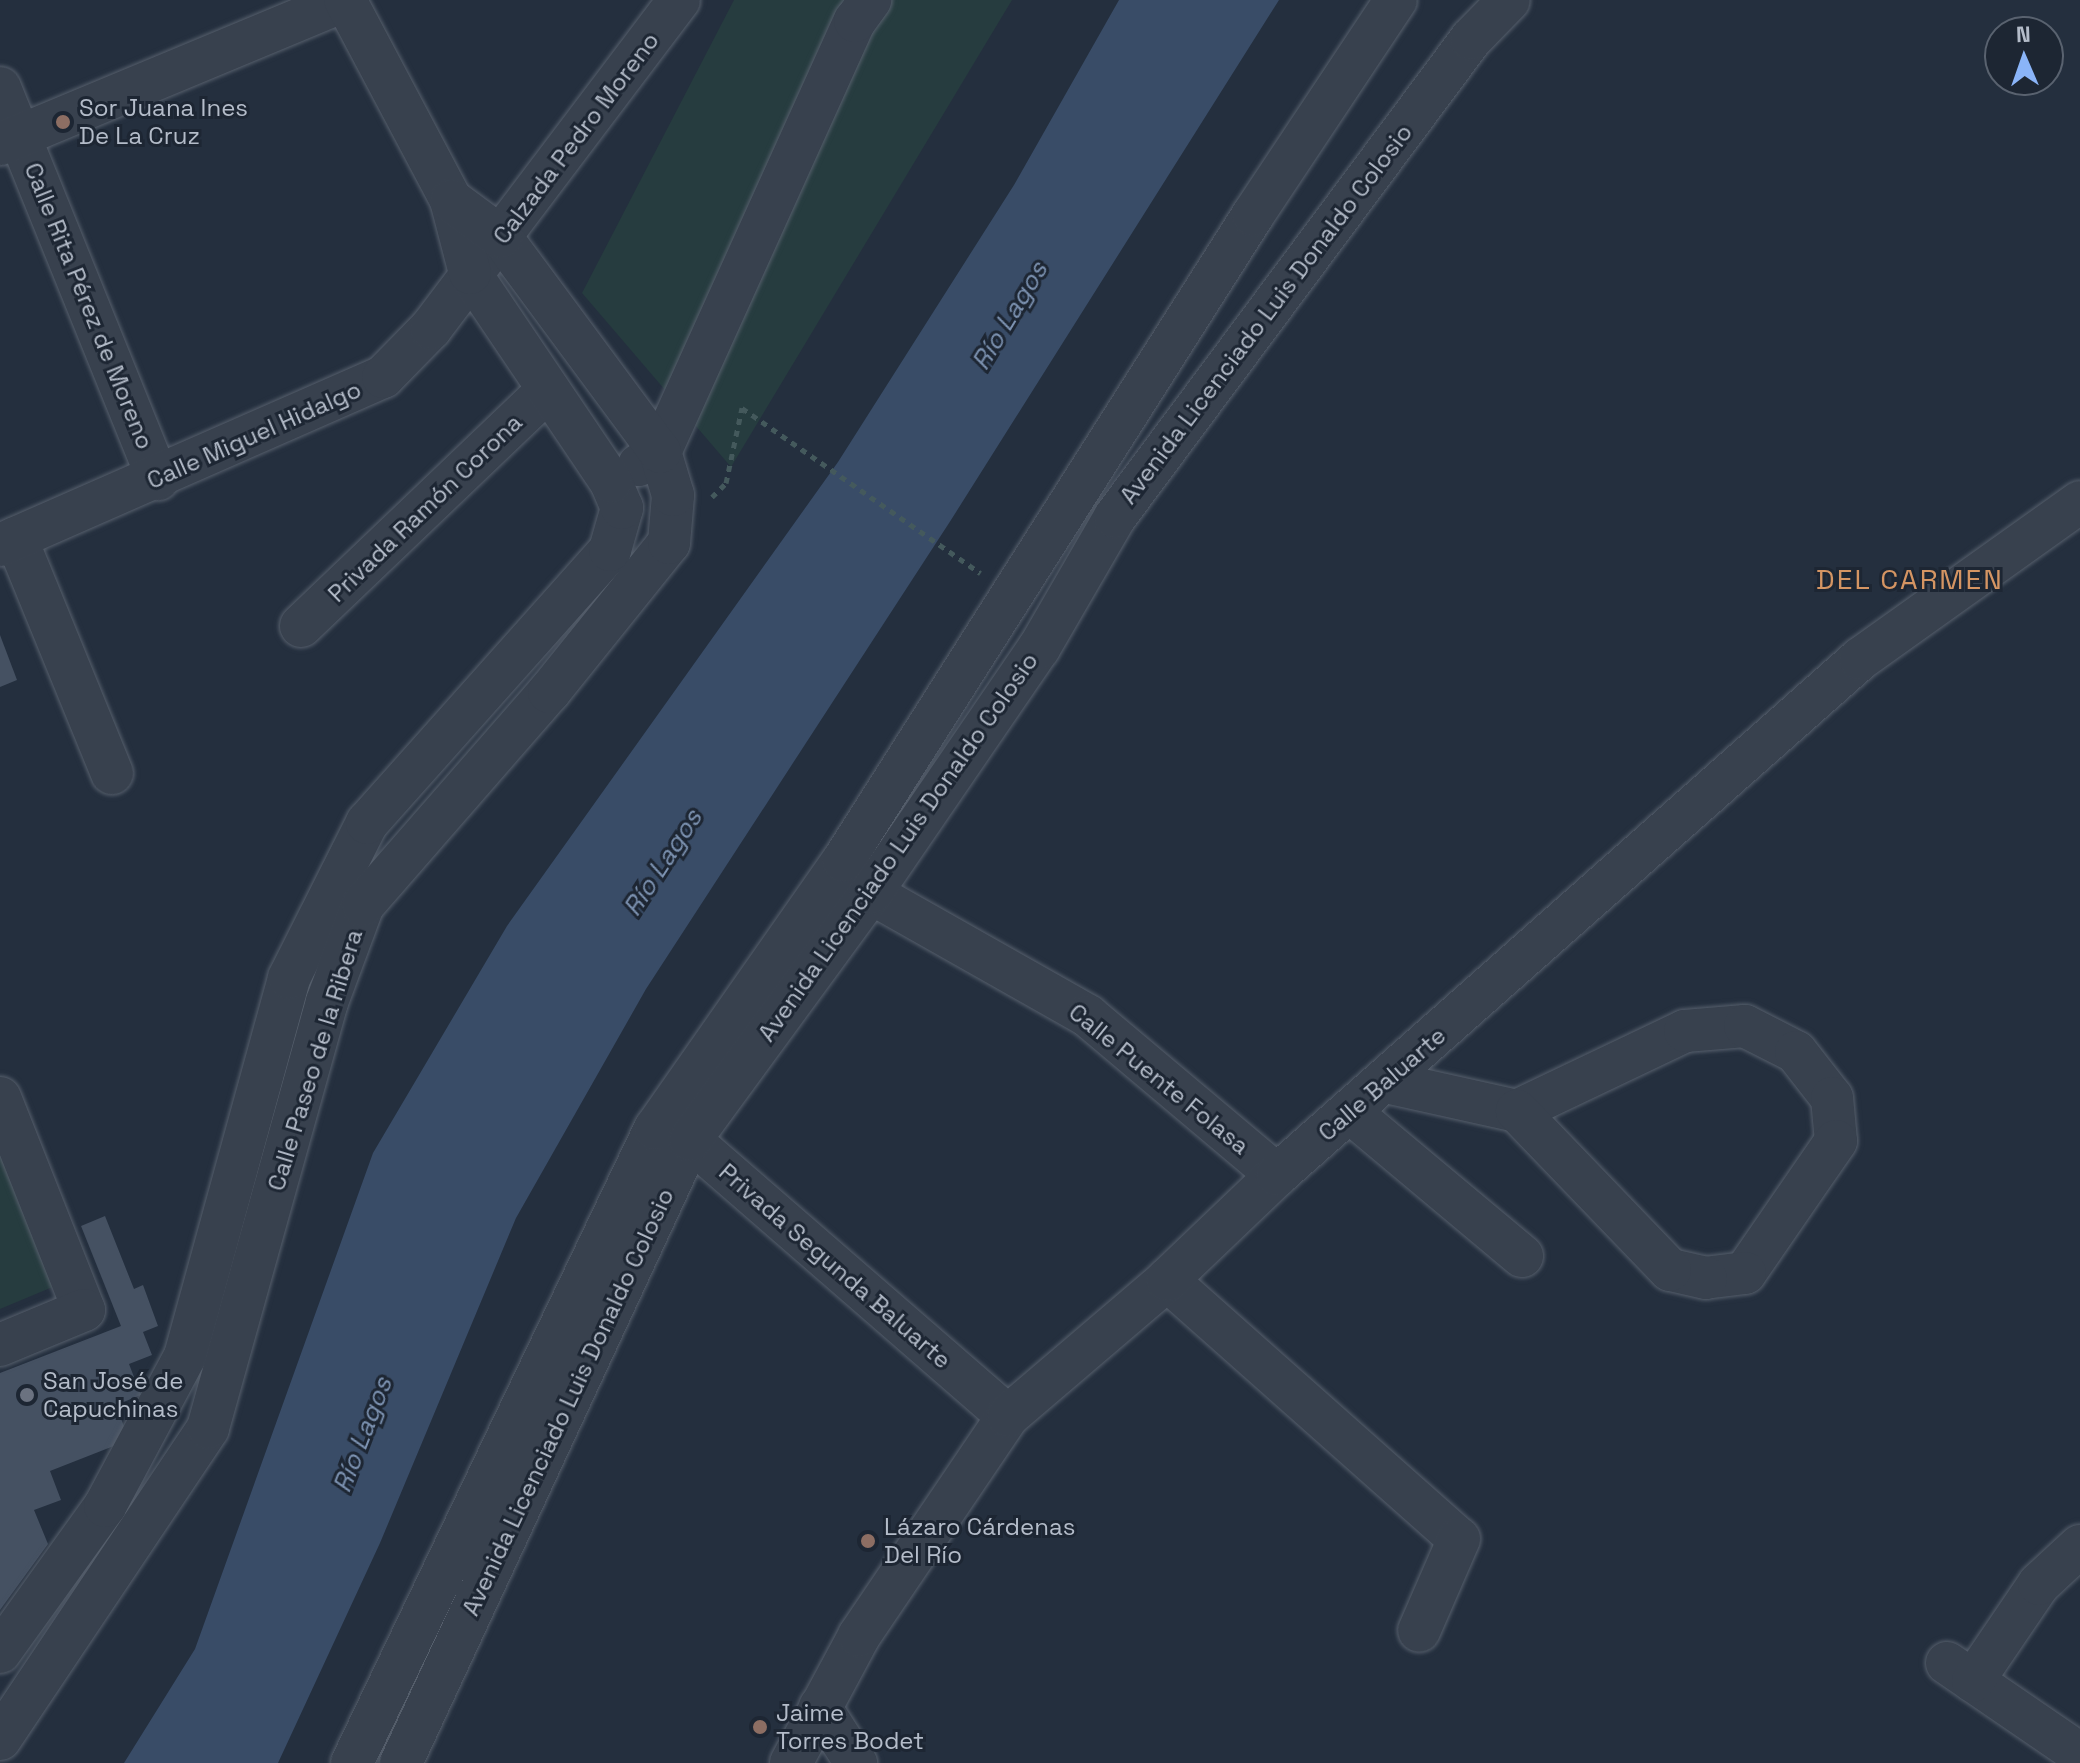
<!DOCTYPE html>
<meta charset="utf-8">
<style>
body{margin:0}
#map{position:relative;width:2080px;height:1763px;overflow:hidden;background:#242f3e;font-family:"Space Grotesk",sans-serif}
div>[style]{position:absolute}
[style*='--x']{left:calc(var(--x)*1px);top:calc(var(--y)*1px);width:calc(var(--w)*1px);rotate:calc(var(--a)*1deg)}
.green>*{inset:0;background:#263c3f}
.water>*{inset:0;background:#394c67}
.building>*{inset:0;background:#455162}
.path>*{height:5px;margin-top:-2.5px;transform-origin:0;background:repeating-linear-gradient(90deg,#44595c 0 6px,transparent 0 12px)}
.roads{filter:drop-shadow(0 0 2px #565f6c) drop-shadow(0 0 2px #565f6c)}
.minor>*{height:42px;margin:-21px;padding:0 21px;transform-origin:21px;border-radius:21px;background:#38414e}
.dots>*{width:22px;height:22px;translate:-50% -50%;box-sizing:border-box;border:4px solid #1d2633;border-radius:50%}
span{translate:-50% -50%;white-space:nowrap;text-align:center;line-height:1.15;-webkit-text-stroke:6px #1d2633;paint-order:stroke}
.poi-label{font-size:24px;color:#b4bcc9}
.left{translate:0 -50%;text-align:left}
.street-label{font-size:24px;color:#b4bcc9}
.water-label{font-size:26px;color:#7c92b1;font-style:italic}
.quarter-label{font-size:28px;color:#d59563;letter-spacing:2px}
.north{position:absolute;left:1984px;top:16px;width:80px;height:80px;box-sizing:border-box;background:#1d2633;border:2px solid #59626f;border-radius:50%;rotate:358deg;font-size:22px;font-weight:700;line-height:32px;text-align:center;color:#b4bcc9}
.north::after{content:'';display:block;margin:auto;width:28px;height:36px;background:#8ab4f8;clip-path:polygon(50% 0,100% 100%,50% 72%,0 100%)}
</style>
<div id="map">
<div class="green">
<div style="clip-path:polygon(734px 0,1012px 0,731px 467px,582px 293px)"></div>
<div style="clip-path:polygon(0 1148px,55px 1286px,0 1309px)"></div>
</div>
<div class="water">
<div style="clip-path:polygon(1119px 0,1279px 0,951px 520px,646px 989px,516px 1218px,380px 1543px,278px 1763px,124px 1763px,195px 1649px,373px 1153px,507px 926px,838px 462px,1014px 185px)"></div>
</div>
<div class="building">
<div style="clip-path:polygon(0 635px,17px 680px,0 687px)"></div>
<div style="clip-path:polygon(105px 1216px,134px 1289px,143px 1285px,158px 1326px,143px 1332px,152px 1355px,129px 1364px,141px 1395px,116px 1405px,129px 1440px,50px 1471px,61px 1500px,34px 1510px,48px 1544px,0 1610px,0 1373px,121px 1326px,81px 1226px)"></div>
</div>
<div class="path">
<div style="--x:712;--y:497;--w:20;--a:-45"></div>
<div style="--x:726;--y:483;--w:77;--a:-78"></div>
<div style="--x:742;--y:408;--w:290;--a:34.7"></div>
</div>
<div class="roads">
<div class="minor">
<div style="--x:0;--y:88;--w:422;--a:68"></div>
<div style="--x:0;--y:144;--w:375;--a:-22.6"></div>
<div style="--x:639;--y:465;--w:25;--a:-32"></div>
<div style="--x:660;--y:452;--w:473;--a:-65.7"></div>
<div style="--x:855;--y:21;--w:26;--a:-54"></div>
<div style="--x:16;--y:538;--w:254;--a:67.8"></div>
<div style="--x:0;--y:545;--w:418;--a:-23.7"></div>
<div style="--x:383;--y:377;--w:69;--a:-45.6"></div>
<div style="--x:431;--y:328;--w:411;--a:-52.9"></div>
<div style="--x:301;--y:626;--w:342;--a:-43.7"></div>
<div style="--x:871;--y:893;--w:249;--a:29.5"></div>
<div style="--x:1088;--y:1016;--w:247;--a:40.1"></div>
<div style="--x:1386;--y:1082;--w:134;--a:12.5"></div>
<div style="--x:1517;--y:1111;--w:186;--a:-25.5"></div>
<div style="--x:1685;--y:1031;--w:60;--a:-4.8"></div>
<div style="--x:1745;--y:1026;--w:57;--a:27"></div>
<div style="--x:1796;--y:1052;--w:58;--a:52"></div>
<div style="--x:1832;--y:1098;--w:43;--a:84.7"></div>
<div style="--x:1836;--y:1141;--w:160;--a:124.6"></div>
<div style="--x:1745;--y:1273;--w:39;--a:173"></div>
<div style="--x:1706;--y:1278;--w:37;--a:-167"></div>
<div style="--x:1670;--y:1270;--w:221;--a:-133.9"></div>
<div style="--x:0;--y:1098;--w:228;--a:68.4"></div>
<div style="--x:84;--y:1310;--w:91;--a:157.4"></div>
<div style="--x:1351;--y:1113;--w:223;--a:39.9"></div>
<div style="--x:664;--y:1132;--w:27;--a:17"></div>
<div style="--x:690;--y:1140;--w:421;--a:41"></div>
<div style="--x:1167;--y:1280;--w:390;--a:41.6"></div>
<div style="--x:1459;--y:1539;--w:100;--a:113.5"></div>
<div style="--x:0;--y:1652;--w:180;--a:-54.3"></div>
<div style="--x:105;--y:1506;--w:170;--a:-61.9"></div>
<div style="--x:185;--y:1356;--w:392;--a:-74.6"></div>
<div style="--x:289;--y:978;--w:174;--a:-63.3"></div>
<div style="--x:367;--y:823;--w:365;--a:-48.3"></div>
<div style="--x:610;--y:550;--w:44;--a:-74.1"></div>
<div style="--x:622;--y:508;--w:28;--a:-113"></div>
<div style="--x:611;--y:482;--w:252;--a:-124"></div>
<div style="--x:470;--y:273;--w:75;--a:-104.6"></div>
<div style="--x:451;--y:200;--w:226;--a:-117.9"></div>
<div style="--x:1947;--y:1663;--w:161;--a:34.4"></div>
<div style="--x:1973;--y:1681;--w:117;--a:-55.8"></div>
<div style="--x:2039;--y:1584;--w:56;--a:-42.8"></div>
<div style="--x:820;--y:1707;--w:67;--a:57.3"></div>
<div style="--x:0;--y:1739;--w:374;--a:-56.2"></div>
<div style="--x:208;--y:1428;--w:442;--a:-74.4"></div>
<div style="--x:327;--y:1002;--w:103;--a:-69.6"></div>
<div style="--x:363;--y:905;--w:283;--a:-48.9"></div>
<div style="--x:549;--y:692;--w:191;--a:-51.2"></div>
<div style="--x:669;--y:543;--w:48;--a:-85.2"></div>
<div style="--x:673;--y:495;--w:45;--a:-106.8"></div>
<div style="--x:660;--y:452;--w:267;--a:-126.5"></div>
<div style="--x:501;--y:237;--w:62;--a:-143.5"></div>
<div style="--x:352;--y:1763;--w:703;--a:-64.46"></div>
<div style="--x:655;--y:1129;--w:327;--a:-55"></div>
<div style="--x:843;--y:861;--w:765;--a:-57.6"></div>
<div style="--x:1253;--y:215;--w:258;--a:-56.4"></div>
<div style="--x:401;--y:1763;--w:687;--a:-65.11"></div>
<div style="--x:690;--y:1140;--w:306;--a:-53.8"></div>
<div style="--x:871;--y:893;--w:297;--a:-55.6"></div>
<div style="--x:1039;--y:648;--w:151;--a:-59.9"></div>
<div style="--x:1115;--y:517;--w:596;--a:-53.32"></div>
<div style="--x:1471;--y:39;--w:54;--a:-45.7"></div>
<div style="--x:791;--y:1763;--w:144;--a:-61.8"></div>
<div style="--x:859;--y:1636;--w:266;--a:-55.9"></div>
<div style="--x:1008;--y:1416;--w:209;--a:-40.5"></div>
<div style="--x:1167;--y:1280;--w:152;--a:-43.7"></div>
<div style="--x:1277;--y:1175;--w:779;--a:-41.51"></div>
<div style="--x:1860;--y:659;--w:270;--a:-35.5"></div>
</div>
</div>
<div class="dots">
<div style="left:63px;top:122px;background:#8d6e63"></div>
<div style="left:27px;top:1395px;background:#6b7280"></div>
<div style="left:868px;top:1541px;background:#8d6e63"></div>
<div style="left:760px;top:1727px;background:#8d6e63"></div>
</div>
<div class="poi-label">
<span class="left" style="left:79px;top:122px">Sor Juana Ines<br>De La Cruz</span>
<span class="left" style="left:43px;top:1395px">San José de<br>Capuchinas</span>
<span class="left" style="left:884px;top:1541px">Lázaro Cárdenas<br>Del Río</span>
<span class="left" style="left:776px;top:1727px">Jaime<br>Torres Bodet</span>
</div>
<div class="street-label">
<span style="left:576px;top:138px;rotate:-53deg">Calzada Pedro Moreno</span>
<span style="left:89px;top:306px;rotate:68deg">Calle Rita Pérez de Moreno</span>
<span style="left:1266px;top:314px;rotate:-53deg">Avenida Licenciado Luis Donaldo Colosio</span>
<span style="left:254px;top:435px;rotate:-24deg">Calle Miguel Hidalgo</span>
<span style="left:425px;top:508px;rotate:-44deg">Privada Ramón Corona</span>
<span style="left:898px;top:847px;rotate:-55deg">Avenida Licenciado Luis Donaldo Colosio</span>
<span style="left:315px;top:1060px;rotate:-73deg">Calle Paseo de la Ribera</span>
<span style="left:1159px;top:1079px;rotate:39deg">Calle Puente Folasa</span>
<span style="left:1382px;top:1084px;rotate:-41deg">Calle Baluarte</span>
<span style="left:835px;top:1266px;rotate:41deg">Privada Segunda Baluarte</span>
<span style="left:568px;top:1402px;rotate:-65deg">Avenida Licenciado Luis Donaldo Colosio</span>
</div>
<div class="water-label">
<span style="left:1010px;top:316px;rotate:-59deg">Río Lagos</span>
<span style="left:663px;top:863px;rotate:-57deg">Río Lagos</span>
<span style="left:363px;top:1435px;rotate:-69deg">Río Lagos</span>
</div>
<div class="quarter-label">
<span style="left:1910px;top:579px">DEL CARMEN</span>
</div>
<div class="north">N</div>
</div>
